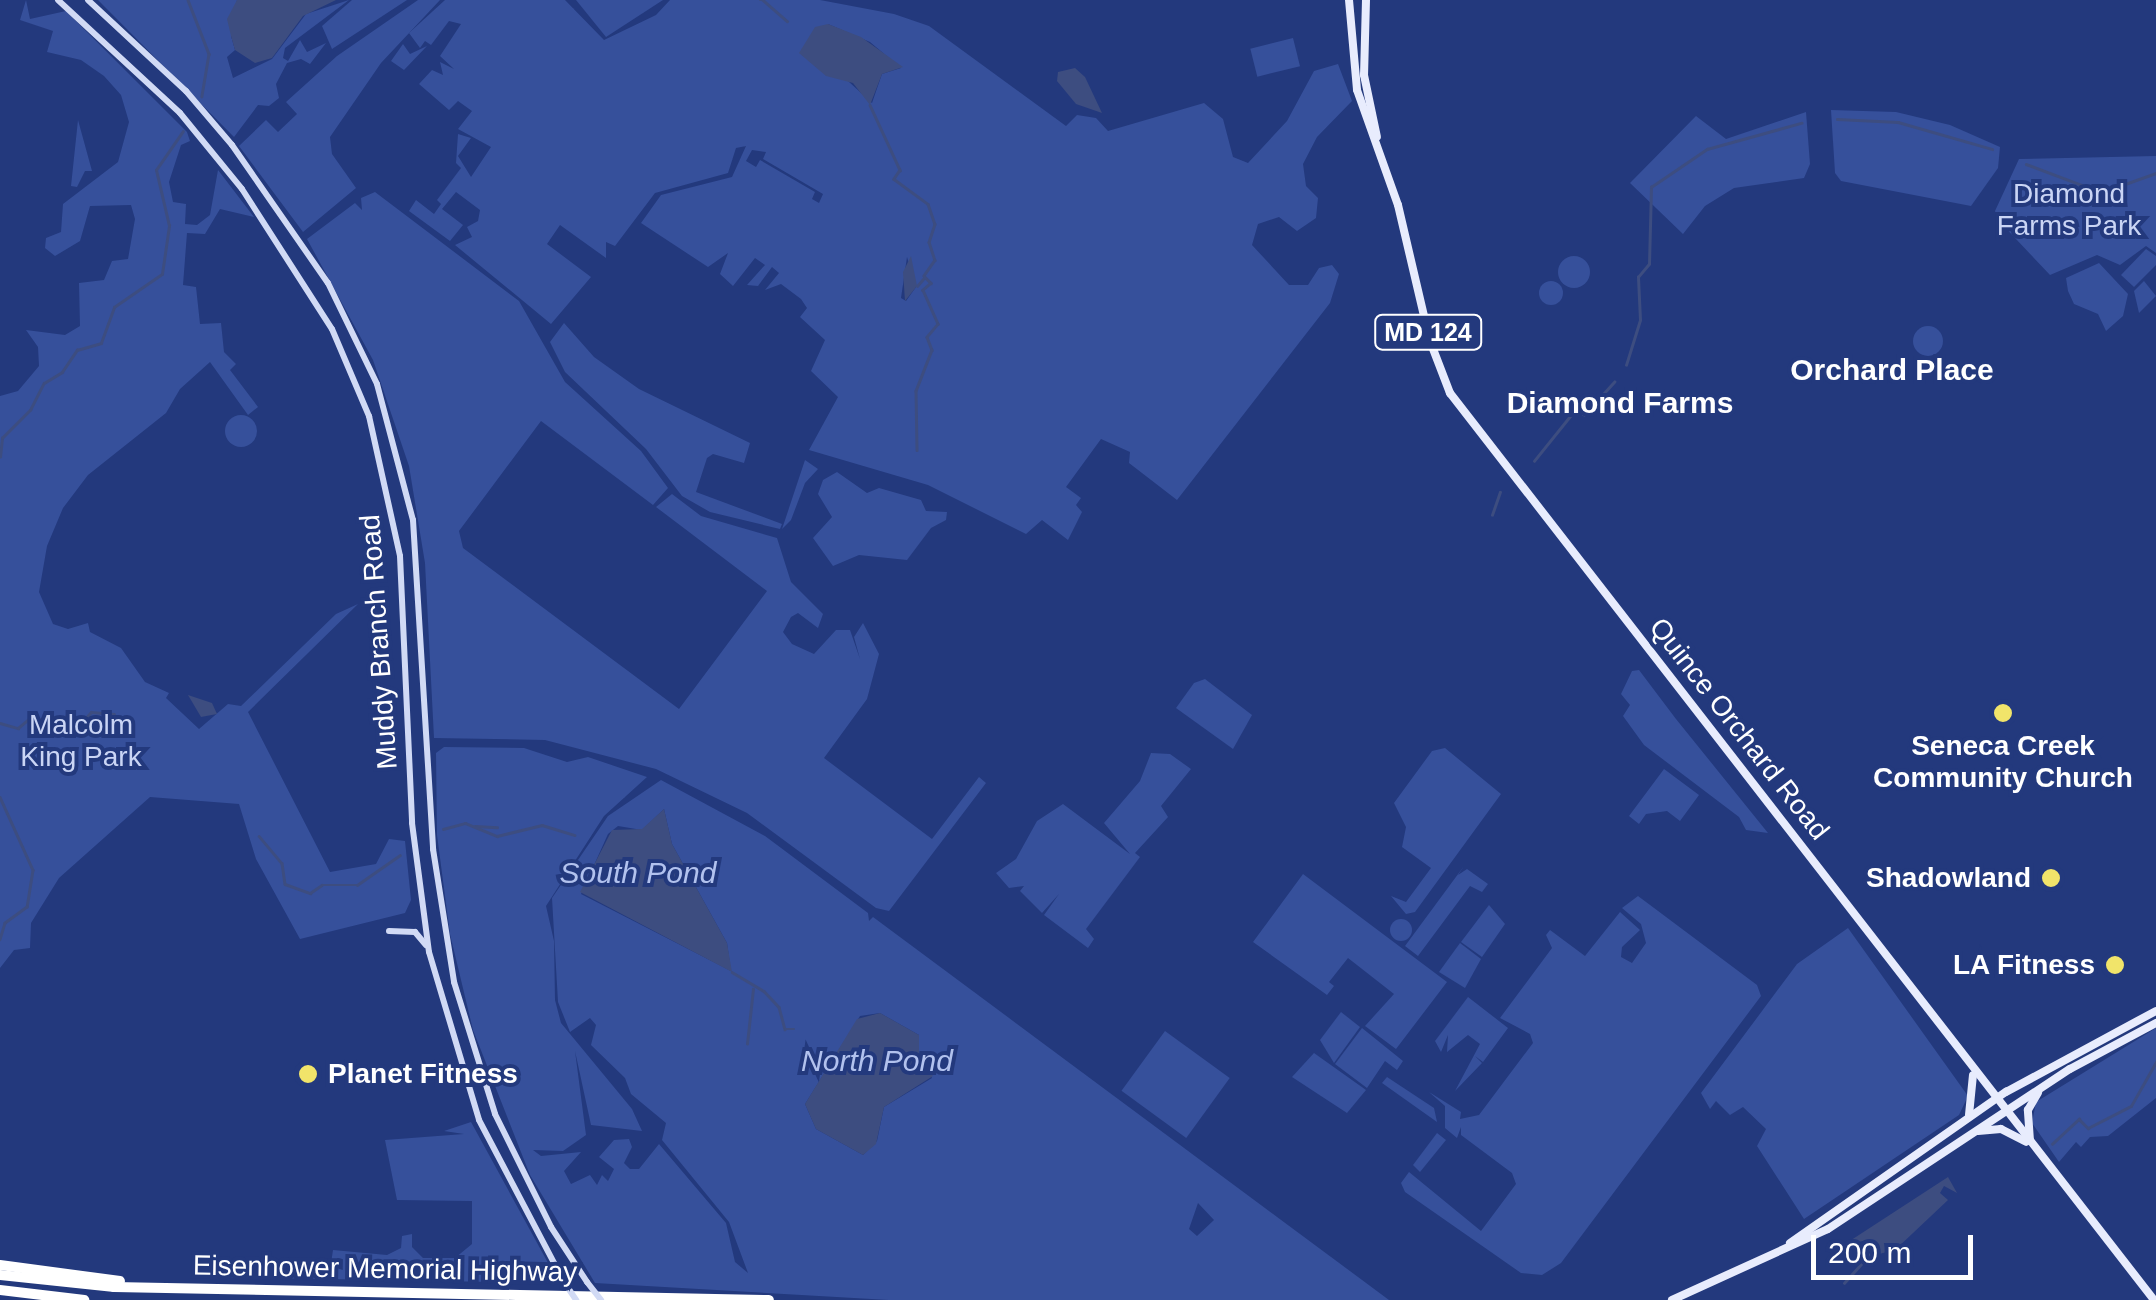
<!DOCTYPE html>
<style>
body{margin:0}
#map{position:relative;width:2156px;height:1300px;overflow:hidden;background:#23397d;font-family:Helvetica,sans-serif}
div>[style]{position:absolute}
[style*='--x']{left:calc(var(--x)*1px);top:calc(var(--y)*1px);width:calc(var(--w)*1px);rotate:calc(var(--a)*1deg)}
.green>*{inset:0;background:#36509b;transform-origin:0 0}
.round{border-radius:50%}
.water>*{inset:0;background:#3d4d80}
.stream>*{height:2.5px;margin:-1.25px;padding:0 1.25px;transform-origin:1.25px;border-radius:1.25px;background:#3d4d80}
.secondary>*{height:6px;margin:-3px;padding:0 3px;transform-origin:3px;border-radius:3px;background:#d1daf5}
.primary>*{height:8px;margin:-4px;padding:0 4px;transform-origin:4px;border-radius:4px;background:#e8ecfd}
.highway>*{height:10px;margin:-5px;padding:0 5px;transform-origin:5px;border-radius:5px;background:#fff}
.secondary-bridge>*{height:6px;margin:-3px;padding:0 3px;transform-origin:3px;border-radius:3px;background:#d1daf5}
.dots>*{width:28px;height:28px;translate:-50% -50%;box-sizing:border-box;border:5px solid #23397d;border-radius:50%}
span{translate:-50% -50%;white-space:nowrap;text-align:center;line-height:1.15;-webkit-text-stroke:8px #23397d;paint-order:stroke}
.shield-label span{padding:2px 8px;background:#23397d;border:2px solid;border-radius:8px;-webkit-text-stroke-width:0}
.shield-label{font-size:25px;color:#fff;font-weight:700}
.park-label{font-size:28px;color:#cad5f5}
.street-label{font-size:28px;color:#fff}
.poi-label{font-size:28px;color:#fff;font-weight:700}
.right{translate:-100% -50%;text-align:right}
.left{translate:0 -50%;text-align:left}
.neighbourhood-label{font-size:30px;color:#fff;font-weight:700}
.water-label{font-size:30px;color:#b2c2ee;font-style:italic}
.scale{position:absolute;left:1811px;top:1235px;width:162px;height:45px;box-sizing:border-box;border:5px solid #fff;border-top:0;padding-left:12px;font-size:30px;line-height:35px;white-space:nowrap;color:#fff;-webkit-text-stroke:8px #23397d;paint-order:stroke}
</style>
<div id="map">
<div class="green">
<div style="clip-path:polygon(26px 0,30px 19px,66px 11px,187px 132px,190px 141px,181px 145px,169px 182px,173px 202px,186px 204px,185px 224px,197px 225px,210px 215px,218px 170px,254px 217px,220px 209px,205px 234px,187px 233px,183px 285px,196px 287px,200px 324px,221px 323px,224px 352px,236px 364px,230px 370px,258px 407px,248px 415px,210px 362px,180px 389px,166px 413px,88px 475px,63px 508px,47px 546px,39px 592px,53px 624px,68px 629px,88px 623px,90px 632px,121px 648px,145px 682px,169px 693px,166px 698px,199px 729px,228px 704px,241px 706px,336px 614px,358px 604px,248px 712px,330px 872px,376px 864px,389px 839px,405px 841px,411px 900px,405px 913px,300px 939px,256px 859px,239px 804px,150px 797px,59px 878px,31px 923px,30px 948px,14px 950px,0 968px,0 396px,18px 391px,39px 366px,38px 347px,26px 330px,65px 335px,80px 326px,79px 283px,104px 280px,112px 261px,128px 259px,135px 219px,131px 205px,90px 206px,80px 241px,55px 256px,45px 248px,46px 238px,61px 232px,63px 204px,118px 162px,129px 122px,121px 95px,104px 76px,81px 60px,47px 52px,53px 31px,20px 20px)"></div>
<div style="clip-path:polygon(98px 0,237px 0,231px 36px,235px 50px,227px 57px,233px 78px,272px 59px,306px 14px,349px 0,285px 48px,283px 58px,288px 61px,300px 40px,307px 52px,326px 43px,310px 64px,301px 59px,287px 63px,276px 84px,279px 98px,269px 106px,258px 105px,234px 137px)"></div>
<div style="clip-path:polygon(352px 0,407px 0,332px 49px,322px 26px)"></div>
<div style="clip-path:polygon(418px 0,440px 0,381px 63px,330px 137px,332px 154px,356px 188px,303px 232px,239px 146px,266px 120px,278px 132px,297px 114px,286px 102px,337px 56px)"></div>
<div style="clip-path:polygon(evenodd,445px 0,565px 0,604px 40px,656px 15px,670px 0,820px 0,894px 14px,929px 26px,1066px 126px,1077px 115px,1096px 118px,1108px 131px,1204px 103px,1223px 119px,1233px 157px,1248px 163px,1287px 121px,1314px 71px,1338px 64px,1352px 101px,1317px 137px,1303px 164px,1306px 186px,1318px 198px,1316px 218px,1297px 231px,1279px 217px,1258px 224px,1252px 245px,1289px 285px,1308px 285px,1319px 268px,1332px 265px,1339px 274px,1330px 303px,1177px 500px,1129px 463px,1130px 452px,1101px 439px,1066px 487px,1081px 498px,1076px 505px,1082px 512px,1068px 540px,1042px 520px,1026px 534px,928px 485px,809px 450px,838px 397px,811px 371px,825px 340px,800px 317px,807px 308px,801px 299px,781px 284px,765px 290px,779px 273px,772px 267px,758px 286px,747px 285px,765px 265px,755px 258px,733px 286px,720px 274px,728px 253px,708px 267px,641px 223px,661px 195px,732px 177px,746px 146px,736px 148px,728px 173px,655px 193px,615px 246px,606px 242px,606px 258px,560px 225px,547px 244px,591px 277px,551px 324px,455px 245px,472px 237px,467px 227px,478px 221px,480px 210px,456px 192px,442px 209px,463px 225px,450px 241px,409px 211px,416px 200px,434px 214px,441px 204px,437px 200px,461px 168px,456px 163px,458px 134px,471px 138px,458px 156px,471px 177px,491px 147px,458px 129px,472px 111px,458px 101px,449px 110px,419px 84px,432px 70px,443px 75px,440px 62px,454px 69px,440px 56px,461px 24px,449px 21px,431px 45px,425px 41px,420px 48px,409px 33px,445px 0,828px 24px,870px 42px,901px 68px,882px 74px,872px 103px,848px 81px,828px 24px,445px 0,752px 150px,766px 152px,763px 159px,823px 194px,819px 203px,812px 199px,815px 192px,760px 160px,756px 167px,746px 161px,752px 150px,445px 0,907px 257px,916px 287px,906px 301px,901px 298px,907px 257px)"></div>
<div style="clip-path:polygon(576px 0,663px 0,606px 37px)"></div>
<div style="left:1293px;top:38px;width:29px;height:44px;rotate:76deg"></div>
<div style="clip-path:polygon(403px 44px,410px 54px,427px 46px,404px 70px,391px 61px)"></div>
<div style="clip-path:polygon(1831px 110px,1896px 112px,1950px 125px,2000px 147px,1998px 168px,1971px 206px,1841px 181px,1835px 173px)"></div>
<div style="clip-path:polygon(1806px 112px,1810px 164px,1804px 178px,1734px 188px,1705px 206px,1683px 234px,1630px 183px,1696px 116px,1726px 139px)"></div>
<div style="clip-path:polygon(78px 120px,92px 171px,85px 171px,77px 187px,71px 186px)"></div>
<div style="clip-path:polygon(2156px 156px,2156px 253px,2146px 246px,2120px 265px,2097px 255px,2050px 275px,1998px 220px,1995px 211px,2019px 159px)"></div>
<div style="clip-path:polygon(375px 192px,519px 301px,565px 382px,641px 451px,668px 488px,653px 505px,541px 421px,459px 531px,463px 548px,679px 709px,767px 591px,656px 507px,672px 494px,701px 516px,777px 538px,791px 582px,823px 614px,818px 628px,798px 613px,791px 617px,783px 632px,792px 644px,814px 654px,836px 630px,850px 630px,860px 659px,854px 637px,863px 623px,879px 654px,867px 699px,824px 758px,932px 839px,979px 777px,986px 783px,889px 911px,876px 908px,747px 813px,656px 769px,545px 740px,434px 738px,425px 563px,409px 466px,373px 360px,307px 239px,355px 203px,362px 210px,361px 198px)"></div>
<div style="clip-path:polygon(2146px 249px,2156px 256px,2156px 265px,2134px 287px,2121px 275px)"></div>
<div class="round" style="left:1558px;top:256px;width:32px;height:32px"></div>
<div style="clip-path:polygon(2099px 263px,2128px 294px,2123px 316px,2106px 331px,2098px 314px,2074px 304px,2068px 291px,2066px 278px)"></div>
<div class="round" style="left:1539px;top:281px;width:24px;height:24px"></div>
<div style="clip-path:polygon(2144px 281px,2156px 296px,2139px 313px,2134px 291px)"></div>
<div style="clip-path:polygon(564px 323px,594px 357px,639px 389px,750px 443px,744px 463px,713px 454px,707px 458px,696px 492px,782px 524px,780px 529px,710px 512px,682px 496px,646px 449px,565px 372px,550px 342px)"></div>
<div class="round" style="left:1913px;top:326px;width:30px;height:30px"></div>
<div class="round" style="left:225px;top:415px;width:32px;height:32px"></div>
<div style="clip-path:polygon(805px 460px,818px 469px,805px 483px,791px 520px,782px 529px)"></div>
<div style="clip-path:polygon(837px 472px,867px 493px,879px 488px,921px 500px,926px 511px,947px 512px,946px 520px,931px 528px,907px 560px,859px 555px,833px 566px,813px 538px,832px 517px,818px 494px,823px 480px)"></div>
<div style="clip-path:polygon(1639px 670px,1676px 719px,1768px 833px,1746px 830px,1739px 817px,1644px 745px,1623px 716px,1630px 705px,1621px 694px,1632px 671px)"></div>
<div style="clip-path:polygon(1205px 679px,1252px 715px,1233px 749px,1176px 708px,1194px 683px)"></div>
<div style="clip-path:polygon(evenodd,444px 747px,524px 748px,567px 762px,588px 757px,647px 777px,604px 816px,546px 906px,554px 941px,555px 1000px,561px 1023px,632px 1109px,642px 1131px,591px 1125px,575px 1051px,586px 1135px,563px 1151px,533px 1150px,541px 1156px,581px 1152px,564px 1171px,571px 1184px,590px 1175px,597px 1185px,602px 1175px,608px 1181px,614px 1169px,599px 1157px,614px 1140px,629px 1139px,632px 1147px,624px 1163px,630px 1169px,639px 1169px,659px 1144px,726px 1223px,735px 1262px,748px 1273px,729px 1222px,662px 1140px,666px 1123px,631px 1094px,625px 1078px,591px 1045px,596px 1025px,590px 1018px,570px 1032px,558px 1002px,552px 898px,608px 816px,661px 780px,765px 836px,868px 913px,869px 921px,873px 917px,1389px 1300px,889px 1300px,595px 1283px,530px 1175px,473px 1030px,450px 934px,437px 835px,436px 753px,444px 747px,664px 809px,672px 844px,727px 943px,731px 971px,581px 894px,608px 834px,618px 826px,642px 830px,664px 809px,444px 747px,880px 1013px,919px 1035px,919px 1058px,932px 1078px,884px 1107px,877px 1141px,863px 1155px,816px 1129px,805px 1104px,860px 1016px,880px 1013px,444px 747px,1198px 1203px,1214px 1220px,1197px 1236px,1189px 1229px,1198px 1203px)"></div>
<div style="clip-path:polygon(1445px 748px,1501px 794px,1415px 912px,1406px 914px,1391px 896px,1406px 902px,1431px 868px,1402px 847px,1406px 827px,1394px 803px,1432px 751px)"></div>
<div style="clip-path:polygon(1151px 753px,1170px 754px,1191px 769px,1161px 806px,1168px 817px,1135px 853px,1140px 857px,1086px 929px,1094px 939px,1088px 948px,1044px 915px,1059px 894px,1042px 913px,1020px 891px,1024px 886px,1009px 888px,996px 873px,1016px 859px,1037px 821px,1063px 804px,1130px 854px,1104px 823px,1140px 781px)"></div>
<div style="clip-path:polygon(1664px 769px,1699px 795px,1680px 821px,1667px 811px,1646px 814px,1639px 824px,1629px 816px)"></div>
<div style="clip-path:polygon(1464px 866px,1458px 875px,1467px 869px,1488px 884px,1482px 892px,1470px 886px,1418px 956px,1405px 946px)"></div>
<div style="clip-path:polygon(1303px 874px,1447px 982px,1396px 1049px,1365px 1026px,1394px 994px,1348px 958px,1329px 982px,1334px 986px,1327px 995px,1253px 942px)"></div>
<div style="clip-path:polygon(1638px 896px,1757px 985px,1761px 996px,1561px 1263px,1542px 1275px,1521px 1273px,1405px 1192px,1401px 1183px,1409px 1172px,1481px 1231px,1516px 1184px,1512px 1173px,1461px 1135px,1461px 1127px,1457px 1138px,1445px 1128px,1445px 1106px,1429px 1092px,1461px 1112px,1460px 1119px,1479px 1115px,1533px 1043px,1530px 1034px,1500px 1018px,1552px 948px,1546px 935px,1550px 930px,1585px 956px,1620px 912px,1640px 930px,1622px 947px,1621px 957px,1632px 963px,1646px 943px,1641px 924px,1622px 908px)"></div>
<div style="clip-path:polygon(1489px 905px,1505px 924px,1482px 957px,1461px 942px)"></div>
<div class="round" style="left:1390px;top:919px;width:22px;height:22px"></div>
<div style="clip-path:polygon(1848px 928px,1968px 1096px,1959px 1115px,1804px 1219px,1757px 1146px,1766px 1129px,1743px 1107px,1730px 1115px,1716px 1101px,1710px 1109px,1701px 1093px,1797px 964px)"></div>
<div style="clip-path:polygon(1460px 943px,1481px 959px,1465px 988px,1439px 972px)"></div>
<div style="clip-path:polygon(1468px 997px,1508px 1028px,1483px 1062px,1475px 1056px,1482px 1063px,1455px 1091px,1480px 1044px,1468px 1035px,1447px 1052px,1448px 1035px,1441px 1052px,1435px 1041px)"></div>
<div style="clip-path:polygon(1341px 1012px,1360px 1027px,1334px 1063px,1320px 1040px)"></div>
<div style="clip-path:polygon(1362px 1028px,1403px 1061px,1397px 1070px,1385px 1061px,1367px 1088px,1335px 1064px)"></div>
<div style="clip-path:polygon(2156px 1028px,2156px 1098px,2108px 1136px,2090px 1137px,2081px 1147px,2076px 1142px,2059px 1162px,2032px 1123px,2036px 1102px)"></div>
<div style="left:1165px;top:1031px;width:80px;height:74px;rotate:36deg"></div>
<div style="clip-path:polygon(1314px 1053px,1366px 1090px,1347px 1113px,1292px 1077px)"></div>
<div style="clip-path:polygon(1387px 1077px,1434px 1108px,1437px 1122px,1382px 1083px)"></div>
<div style="clip-path:polygon(471px 1122px,559px 1283px,215px 1277px,238px 1259px,289px 1272px,300px 1265px,330px 1270px,333px 1250px,387px 1255px,401px 1248px,402px 1236px,412px 1234px,412px 1247px,423px 1258px,455px 1258px,472px 1244px,472px 1201px,397px 1200px,385px 1140px,464px 1134px,444px 1131px)"></div>
<div style="clip-path:polygon(1437px 1133px,1446px 1140px,1420px 1172px,1413px 1165px)"></div>
</div>
<div class="water">
<div style="clip-path:polygon(237px 0,336px 0,303px 16px,272px 58px,255px 63px,235px 50px,231px 36px,227px 19px)"></div>
<div style="clip-path:polygon(828px 24px,861px 37px,903px 67px,882px 74px,870px 105px,853px 83px,826px 76px,799px 53px,815px 27px)"></div>
<div style="clip-path:polygon(1075px 68px,1085px 77px,1102px 113px,1076px 104px,1057px 81px,1058px 72px)"></div>
<div style="clip-path:polygon(911px 256px,917px 286px,905px 301px,903px 272px)"></div>
<div style="clip-path:polygon(188px 695px,212px 703px,217px 714px,201px 717px)"></div>
<div style="clip-path:polygon(664px 809px,672px 844px,727px 943px,732px 972px,580px 892px,612px 830px,642px 829px)"></div>
<div style="clip-path:polygon(880px 1013px,919px 1035px,919px 1058px,933px 1076px,884px 1107px,876px 1144px,863px 1155px,816px 1129px,805px 1104px,857px 1019px)"></div>
<div style="clip-path:polygon(1948px 1177px,1957px 1193px,1944px 1186px,1940px 1193px,1948px 1200px,1895px 1250px,1871px 1256px,1867px 1240px,1842px 1246px)"></div>
</div>
<div class="stream">
<div style="--x:188;--y:0;--w:58;--a:68.7"></div>
<div style="--x:209;--y:54;--w:43;--a:99.5"></div>
<div style="--x:760;--y:0;--w:1;--a:0"></div>
<div style="--x:763;--y:0;--w:32;--a:41"></div>
<div style="--x:870;--y:105;--w:72;--a:65.2"></div>
<div style="--x:900;--y:170;--w:11;--a:124"></div>
<div style="--x:894;--y:179;--w:42;--a:36.3"></div>
<div style="--x:928;--y:204;--w:21;--a:71"></div>
<div style="--x:935;--y:224;--w:19;--a:108"></div>
<div style="--x:929;--y:242;--w:19;--a:72"></div>
<div style="--x:935;--y:260;--w:19;--a:125"></div>
<div style="--x:924;--y:276;--w:10;--a:45"></div>
<div style="--x:931;--y:283;--w:11;--a:139"></div>
<div style="--x:923;--y:290;--w:37;--a:66"></div>
<div style="--x:938;--y:324;--w:17;--a:130"></div>
<div style="--x:927;--y:337;--w:14;--a:69"></div>
<div style="--x:932;--y:350;--w:44;--a:111.3"></div>
<div style="--x:916;--y:391;--w:59;--a:89"></div>
<div style="--x:1837;--y:119;--w:61;--a:2.8"></div>
<div style="--x:1898;--y:122;--w:98;--a:16"></div>
<div style="--x:2026;--y:164;--w:68;--a:20.6"></div>
<div style="--x:2090;--y:188;--w:21;--a:3"></div>
<div style="--x:2111;--y:189;--w:48;--a:-19.6"></div>
<div style="--x:917;--y:286;--w:9;--a:-49"></div>
<div style="--x:1626;--y:365;--w:47;--a:-72.7"></div>
<div style="--x:1640;--y:320;--w:43;--a:-92.7"></div>
<div style="--x:1638;--y:277;--w:17;--a:-50"></div>
<div style="--x:1649;--y:264;--w:77;--a:-88.5"></div>
<div style="--x:1651;--y:187;--w:68;--a:-34.2"></div>
<div style="--x:1707;--y:149;--w:98;--a:-15.5"></div>
<div style="--x:0;--y:457;--w:19;--a:-84"></div>
<div style="--x:2;--y:438;--w:40;--a:-45"></div>
<div style="--x:30;--y:410;--w:30;--a:-63"></div>
<div style="--x:44;--y:383;--w:21;--a:-31"></div>
<div style="--x:62;--y:372;--w:27;--a:-56"></div>
<div style="--x:77;--y:350;--w:25;--a:-16"></div>
<div style="--x:101;--y:343;--w:38;--a:-70"></div>
<div style="--x:114;--y:307;--w:58;--a:-34.5"></div>
<div style="--x:162;--y:274;--w:49;--a:-81.7"></div>
<div style="--x:169;--y:226;--w:57;--a:-103.1"></div>
<div style="--x:156;--y:170;--w:47;--a:-55.3"></div>
<div style="--x:1534;--y:461;--w:59;--a:-51.2"></div>
<div style="--x:1571;--y:415;--w:13;--a:0"></div>
<div style="--x:1584;--y:415;--w:45;--a:-47.7"></div>
<div style="--x:1492;--y:515;--w:24;--a:-71"></div>
<div style="--x:0;--y:723;--w:19;--a:16"></div>
<div style="--x:18;--y:728;--w:16;--a:-40"></div>
<div style="--x:30;--y:718;--w:29;--a:6"></div>
<div style="--x:59;--y:721;--w:16;--a:-35"></div>
<div style="--x:72;--y:712;--w:14;--a:56"></div>
<div style="--x:80;--y:724;--w:16;--a:-47"></div>
<div style="--x:91;--y:712;--w:23;--a:5"></div>
<div style="--x:0;--y:797;--w:80;--a:65.7"></div>
<div style="--x:33;--y:870;--w:37;--a:99"></div>
<div style="--x:27;--y:907;--w:27;--a:144"></div>
<div style="--x:5;--y:923;--w:17;--a:107"></div>
<div style="--x:475;--y:826;--w:22;--a:3"></div>
<div style="--x:443;--y:829;--w:23;--a:-15"></div>
<div style="--x:465;--y:823;--w:35;--a:22"></div>
<div style="--x:497;--y:836;--w:46;--a:-13.7"></div>
<div style="--x:542;--y:825;--w:34;--a:17"></div>
<div style="--x:259;--y:836;--w:35;--a:50"></div>
<div style="--x:282;--y:863;--w:21;--a:82"></div>
<div style="--x:285;--y:884;--w:27;--a:20"></div>
<div style="--x:310;--y:893;--w:14;--a:-34"></div>
<div style="--x:322;--y:885;--w:35;--a:0"></div>
<div style="--x:357;--y:885;--w:52;--a:-34.9"></div>
<div style="--x:732;--y:972;--w:37;--a:31"></div>
<div style="--x:764;--y:991;--w:22;--a:47"></div>
<div style="--x:779;--y:1007;--w:23;--a:75"></div>
<div style="--x:785;--y:1029;--w:9;--a:0"></div>
<div style="--x:747;--y:1044;--w:55;--a:-83.8"></div>
<div style="--x:2052;--y:1144;--w:37;--a:-43"></div>
<div style="--x:2079;--y:1119;--w:13;--a:45"></div>
<div style="--x:2088;--y:1128;--w:48;--a:-27.1"></div>
<div style="--x:2131;--y:1106;--w:51;--a:-60.4"></div>
<div style="--x:1844;--y:1283;--w:38;--a:-48"></div>
</div>
<div class="secondary">
<div style="--x:58;--y:0;--w:166;--a:42.8"></div>
<div style="--x:180;--y:113;--w:98;--a:50.8"></div>
<div style="--x:242;--y:189;--w:166;--a:57.3"></div>
<div style="--x:332;--y:329;--w:95;--a:67"></div>
<div style="--x:369;--y:416;--w:143;--a:77.5"></div>
<div style="--x:400;--y:556;--w:267;--a:87.4"></div>
<div style="--x:412;--y:823;--w:130;--a:82.5"></div>
<div style="--x:429;--y:952;--w:175;--a:73.4"></div>
<div style="--x:479;--y:1120;--w:183;--a:62.3"></div>
<div style="--x:88;--y:0;--w:134;--a:42.9"></div>
<div style="--x:186;--y:91;--w:71;--a:49.6"></div>
<div style="--x:232;--y:145;--w:168;--a:55.2"></div>
<div style="--x:328;--y:283;--w:112;--a:64.1"></div>
<div style="--x:377;--y:384;--w:141;--a:75.2"></div>
<div style="--x:413;--y:520;--w:330;--a:86.5"></div>
<div style="--x:433;--y:849;--w:135;--a:81"></div>
<div style="--x:454;--y:982;--w:138;--a:72.7"></div>
<div style="--x:495;--y:1114;--w:126;--a:63.6"></div>
<div style="--x:551;--y:1227;--w:66;--a:56.8"></div>
<div style="--x:389;--y:931;--w:26;--a:2"></div>
<div style="--x:415;--y:932;--w:17;--a:50"></div>
</div>
<div class="primary">
<div style="--x:1349;--y:0;--w:90;--a:84.9"></div>
<div style="--x:1357;--y:90;--w:122;--a:70.4"></div>
<div style="--x:1398;--y:205;--w:140;--a:76.8"></div>
<div style="--x:1430;--y:341;--w:56;--a:69"></div>
<div style="--x:1450;--y:393;--w:1148;--a:52.18"></div>
<div style="--x:1366;--y:0;--w:75;--a:91.5"></div>
<div style="--x:1364;--y:75;--w:63;--a:78.2"></div>
<div style="--x:1969;--y:1115;--w:40;--a:-84.3"></div>
<div style="--x:1978;--y:1131;--w:23;--a:-5"></div>
<div style="--x:2001;--y:1129;--w:28;--a:27"></div>
<div style="--x:2030;--y:1141;--w:31;--a:-94"></div>
<div style="--x:2028;--y:1110;--w:20;--a:-60"></div>
<div style="--x:1790;--y:1243;--w:264;--a:-35"></div>
<div style="--x:2006;--y:1092;--w:170;--a:-28.4"></div>
<div style="--x:1672;--y:1300;--w:171;--a:-24.5"></div>
<div style="--x:1828;--y:1229;--w:290;--a:-33.5"></div>
<div style="--x:2070;--y:1069;--w:98;--a:-28.1"></div>
</div>
<div class="highway">
<div style="--x:0;--y:1265;--w:121;--a:7.6"></div>
<div style="--x:0;--y:1275;--w:115;--a:6"></div>
<div style="--x:114;--y:1287;--w:655;--a:1.14"></div>
<div style="--x:0;--y:1290;--w:85;--a:6.8"></div>
</div>
<div class="secondary-bridge">
<div style="--x:564;--y:1282;--w:22;--a:56"></div>
<div style="--x:587;--y:1282;--w:23;--a:52"></div>
</div>
<div class="dots">
<div style="left:2003px;top:713px;background:#f1e46a"></div>
<div style="left:2051px;top:878px;background:#f1e46a"></div>
<div style="left:2115px;top:965px;background:#f1e46a"></div>
<div style="left:308px;top:1074px;background:#f1e46a"></div>
</div>
<div class="shield-label">
<span style="left:1428px;top:332px">MD 124</span>
</div>
<div class="park-label">
<span style="left:2069px;top:210px">Diamond<br>Farms Park</span>
<span style="left:81px;top:741px">Malcolm<br>King Park</span>
</div>
<div class="street-label">
<span style="left:379px;top:642px;rotate:-94deg">Muddy Branch Road</span>
<span style="left:1739px;top:729px;rotate:52deg">Quince Orchard Road</span>
<span style="left:385px;top:1269px;rotate:1deg">Eisenhower Memorial Highway</span>
</div>
<div class="poi-label">
<span style="left:2003px;top:762px">Seneca Creek<br>Community Church</span>
<span class="right" style="left:2031px;top:878px">Shadowland</span>
<span class="right" style="left:2095px;top:965px">LA Fitness</span>
<span class="left" style="left:328px;top:1074px">Planet Fitness</span>
</div>
<div class="neighbourhood-label">
<span style="left:1892px;top:370px">Orchard Place</span>
<span style="left:1620px;top:403px">Diamond Farms</span>
</div>
<div class="water-label">
<span style="left:638px;top:873px">South Pond</span>
<span style="left:877px;top:1061px">North Pond</span>
</div>
<div class="scale">200 m</div>
</div>
